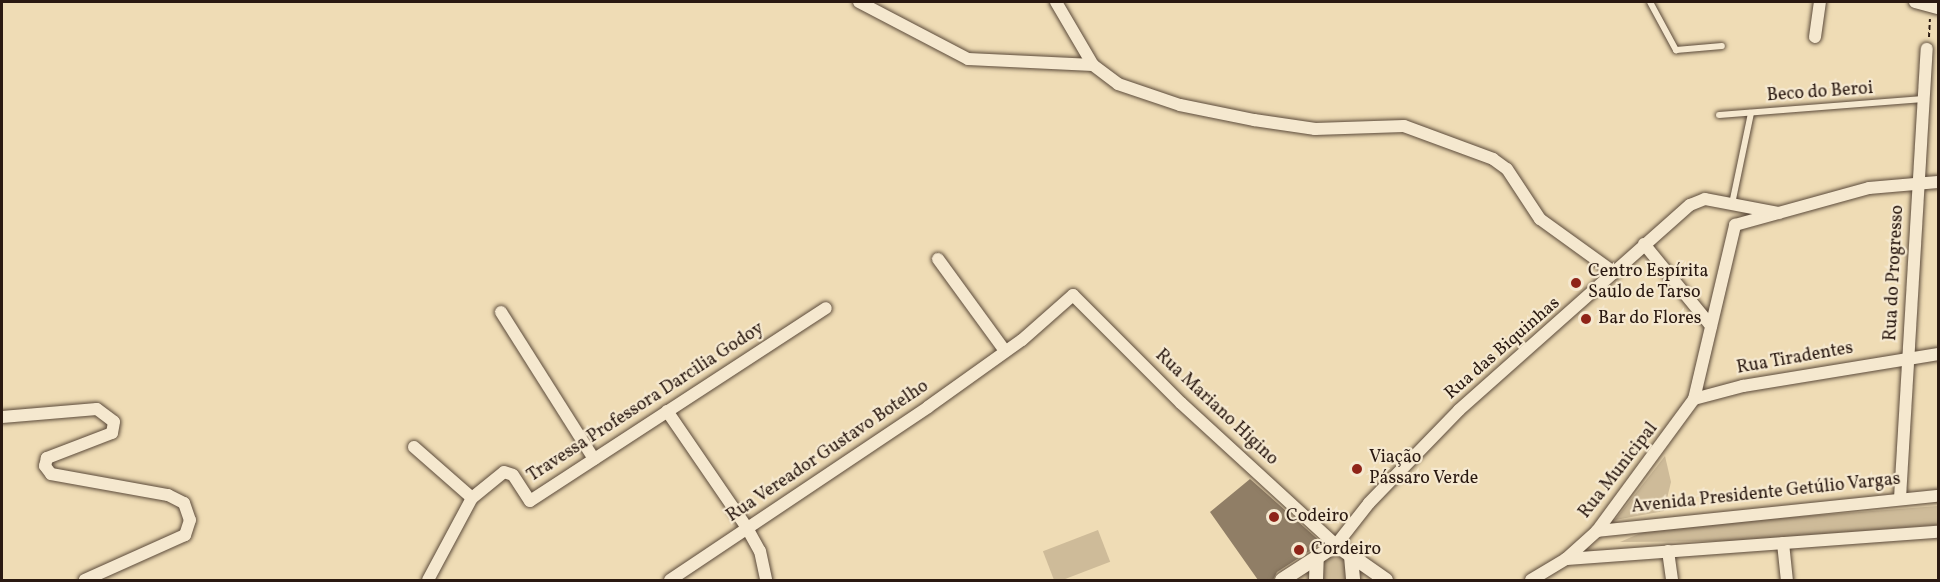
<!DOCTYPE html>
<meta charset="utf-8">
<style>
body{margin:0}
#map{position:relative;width:1940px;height:582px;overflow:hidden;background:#efdcb5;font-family:Vollkorn,serif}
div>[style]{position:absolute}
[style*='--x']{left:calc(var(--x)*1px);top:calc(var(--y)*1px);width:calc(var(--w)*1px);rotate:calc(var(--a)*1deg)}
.green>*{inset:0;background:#cebb99;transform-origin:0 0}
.building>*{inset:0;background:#907e66}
.path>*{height:2px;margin-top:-1px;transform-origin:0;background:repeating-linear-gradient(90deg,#2a1911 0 4.5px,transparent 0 7.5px)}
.roads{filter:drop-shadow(0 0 2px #5b4a3a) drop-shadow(0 0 2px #5b4a3a)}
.service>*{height:6px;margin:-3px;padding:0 3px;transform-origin:3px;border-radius:3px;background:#f5e8cf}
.minor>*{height:12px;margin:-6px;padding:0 6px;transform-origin:6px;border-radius:6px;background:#f5e8cf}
.tertiary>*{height:14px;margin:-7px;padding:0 7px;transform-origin:7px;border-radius:7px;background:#f5e8cf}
.dots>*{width:16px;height:16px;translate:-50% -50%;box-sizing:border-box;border:3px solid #f5e8cf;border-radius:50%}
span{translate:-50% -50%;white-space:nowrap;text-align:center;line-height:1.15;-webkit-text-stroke:4.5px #f5e8cf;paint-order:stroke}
.street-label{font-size:18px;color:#2a1911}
.poi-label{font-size:18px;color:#2a1911}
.left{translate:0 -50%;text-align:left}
.frame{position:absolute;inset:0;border:3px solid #2a1911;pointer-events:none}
</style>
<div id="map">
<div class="green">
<div style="clip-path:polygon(1665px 456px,1671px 482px,1664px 511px,1615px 520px)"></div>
<div style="clip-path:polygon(1938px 506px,1938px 525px,1733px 541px,1620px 542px,1643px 532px,1692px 525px)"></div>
<div style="left:1098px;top:530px;width:34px;height:59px;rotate:69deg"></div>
<div style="clip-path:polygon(1337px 548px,1349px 557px,1350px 580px,1320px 580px,1319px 560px)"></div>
</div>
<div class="building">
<div style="clip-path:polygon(1250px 479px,1322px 543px,1277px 572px,1273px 580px,1258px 580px,1210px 512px)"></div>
</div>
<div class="path">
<div style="--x:1929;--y:37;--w:18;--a:-87"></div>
</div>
<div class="roads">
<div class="service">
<div style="--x:1650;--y:2;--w:55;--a:61.6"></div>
<div style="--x:1676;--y:50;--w:46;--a:-5"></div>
<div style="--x:1719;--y:115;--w:205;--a:-4.5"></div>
<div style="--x:1732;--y:204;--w:93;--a:-78.2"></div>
</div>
<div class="minor">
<div style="--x:859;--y:2;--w:123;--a:27.6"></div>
<div style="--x:968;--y:59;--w:125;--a:2.7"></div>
<div style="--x:1056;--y:2;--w:73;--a:59.6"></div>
<div style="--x:1093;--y:65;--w:31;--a:37"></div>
<div style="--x:1118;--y:84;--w:65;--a:18.7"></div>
<div style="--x:1180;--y:105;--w:76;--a:11.5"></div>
<div style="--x:1254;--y:120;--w:62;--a:8.4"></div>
<div style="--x:1315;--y:129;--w:89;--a:-1.9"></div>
<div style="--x:1404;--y:126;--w:95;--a:20.3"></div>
<div style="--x:1493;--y:159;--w:17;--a:36"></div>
<div style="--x:1507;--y:169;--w:60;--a:56.6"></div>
<div style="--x:1540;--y:219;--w:92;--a:35.8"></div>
<div style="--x:1915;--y:2;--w:24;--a:15"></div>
<div style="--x:1815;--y:37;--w:35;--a:-82"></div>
<div style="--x:1644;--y:244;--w:106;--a:50.7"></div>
<div style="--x:938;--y:259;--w:114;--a:53.9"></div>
<div style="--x:501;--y:312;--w:174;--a:57.7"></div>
<div style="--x:1694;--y:399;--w:51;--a:-14.9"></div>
<div style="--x:1743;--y:386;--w:198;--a:-9.3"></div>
<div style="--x:667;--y:411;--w:142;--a:55.6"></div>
<div style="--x:747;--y:528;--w:26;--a:61"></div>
<div style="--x:760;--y:551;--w:30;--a:78"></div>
<div style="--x:2;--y:417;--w:95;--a:-4.8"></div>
<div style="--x:97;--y:409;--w:21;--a:37"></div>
<div style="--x:114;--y:422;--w:11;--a:100"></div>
<div style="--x:112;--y:433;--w:70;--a:159"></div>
<div style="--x:47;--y:458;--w:8;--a:104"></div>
<div style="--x:45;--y:466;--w:10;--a:53"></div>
<div style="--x:51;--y:474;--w:119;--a:10.2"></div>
<div style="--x:168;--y:495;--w:18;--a:27"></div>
<div style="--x:184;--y:503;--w:18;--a:71"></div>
<div style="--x:190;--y:520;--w:16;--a:108"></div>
<div style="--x:185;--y:535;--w:110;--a:155.8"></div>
<div style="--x:414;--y:447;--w:77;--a:41.3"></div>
<div style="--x:472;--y:498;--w:41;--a:-39.1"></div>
<div style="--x:504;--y:472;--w:9;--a:18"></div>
<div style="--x:513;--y:475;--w:31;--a:57"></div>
<div style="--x:530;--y:501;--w:353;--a:-33.1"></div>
<div style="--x:1900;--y:498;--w:450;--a:-86.6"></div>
<div style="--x:1597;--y:531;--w:343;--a:-5.9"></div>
<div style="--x:1783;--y:543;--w:37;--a:84"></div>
<div style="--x:1668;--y:551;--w:29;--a:82"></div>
<div style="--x:1566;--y:559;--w:42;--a:-42.1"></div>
<div style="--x:1597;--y:531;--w:164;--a:-53.7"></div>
<div style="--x:1694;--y:399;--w:179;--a:-76.7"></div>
<div style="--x:1735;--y:225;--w:139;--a:-15.4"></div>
<div style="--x:1869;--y:188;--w:69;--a:-5"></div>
<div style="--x:428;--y:580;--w:93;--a:-61.8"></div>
<div style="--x:670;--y:580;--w:311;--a:-33.8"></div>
<div style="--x:928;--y:407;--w:115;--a:-35.5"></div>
<div style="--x:1022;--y:340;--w:68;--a:-41.4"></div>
<div style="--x:1073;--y:295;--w:153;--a:45"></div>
<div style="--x:1181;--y:403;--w:210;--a:42.5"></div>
<div style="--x:1336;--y:545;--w:53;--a:-51.8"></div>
<div style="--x:1369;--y:503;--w:129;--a:-45.9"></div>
<div style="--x:1459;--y:410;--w:309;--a:-41.6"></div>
<div style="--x:1690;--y:205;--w:16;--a:-22"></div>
<div style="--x:1705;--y:199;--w:75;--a:10.7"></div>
<div style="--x:1531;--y:580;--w:41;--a:-31"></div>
<div style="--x:1566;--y:559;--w:373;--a:-4.2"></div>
</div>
<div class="tertiary">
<div style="--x:1351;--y:556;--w:24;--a:85"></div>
<div style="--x:1282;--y:580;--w:64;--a:-32.9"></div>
<div style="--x:1336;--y:545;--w:61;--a:35"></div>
<div style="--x:1316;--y:580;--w:23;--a:-88"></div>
</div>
</div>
<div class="dots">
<div style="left:1576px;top:283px;background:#8f2418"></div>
<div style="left:1586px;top:319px;background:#8f2418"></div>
<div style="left:1357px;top:469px;background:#8f2418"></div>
<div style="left:1274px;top:517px;background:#8f2418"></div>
<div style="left:1299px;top:550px;background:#8f2418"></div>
</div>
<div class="street-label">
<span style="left:1820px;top:93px;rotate:-4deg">Beco do Beroi</span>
<span style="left:1895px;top:273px;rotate:-87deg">Rua do Progresso</span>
<span style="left:1503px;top:349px;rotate:-41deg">Rua das Biquinhas</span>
<span style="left:1795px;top:359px;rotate:-10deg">Rua Tiradentes</span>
<span style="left:646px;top:403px;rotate:-33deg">Travessa Professora Darcilia Godoy</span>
<span style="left:1216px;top:408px;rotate:43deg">Rua Mariano Higino</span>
<span style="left:828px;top:452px;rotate:-34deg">Rua Vereador Gustavo Botelho</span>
<span style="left:1619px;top:471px;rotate:-52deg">Rua Municipal</span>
<span style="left:1766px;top:494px;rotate:-6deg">Avenida Presidente Getúlio Vargas</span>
</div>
<div class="poi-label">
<span class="left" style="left:1588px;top:283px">Centro Espírita<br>Saulo de Tarso</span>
<span class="left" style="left:1598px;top:319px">Bar do Flores</span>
<span class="left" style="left:1369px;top:469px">Viação<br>Pássaro Verde</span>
<span class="left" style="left:1286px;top:517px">Codeiro</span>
<span class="left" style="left:1311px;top:550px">Cordeiro</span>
</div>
<div class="frame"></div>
</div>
